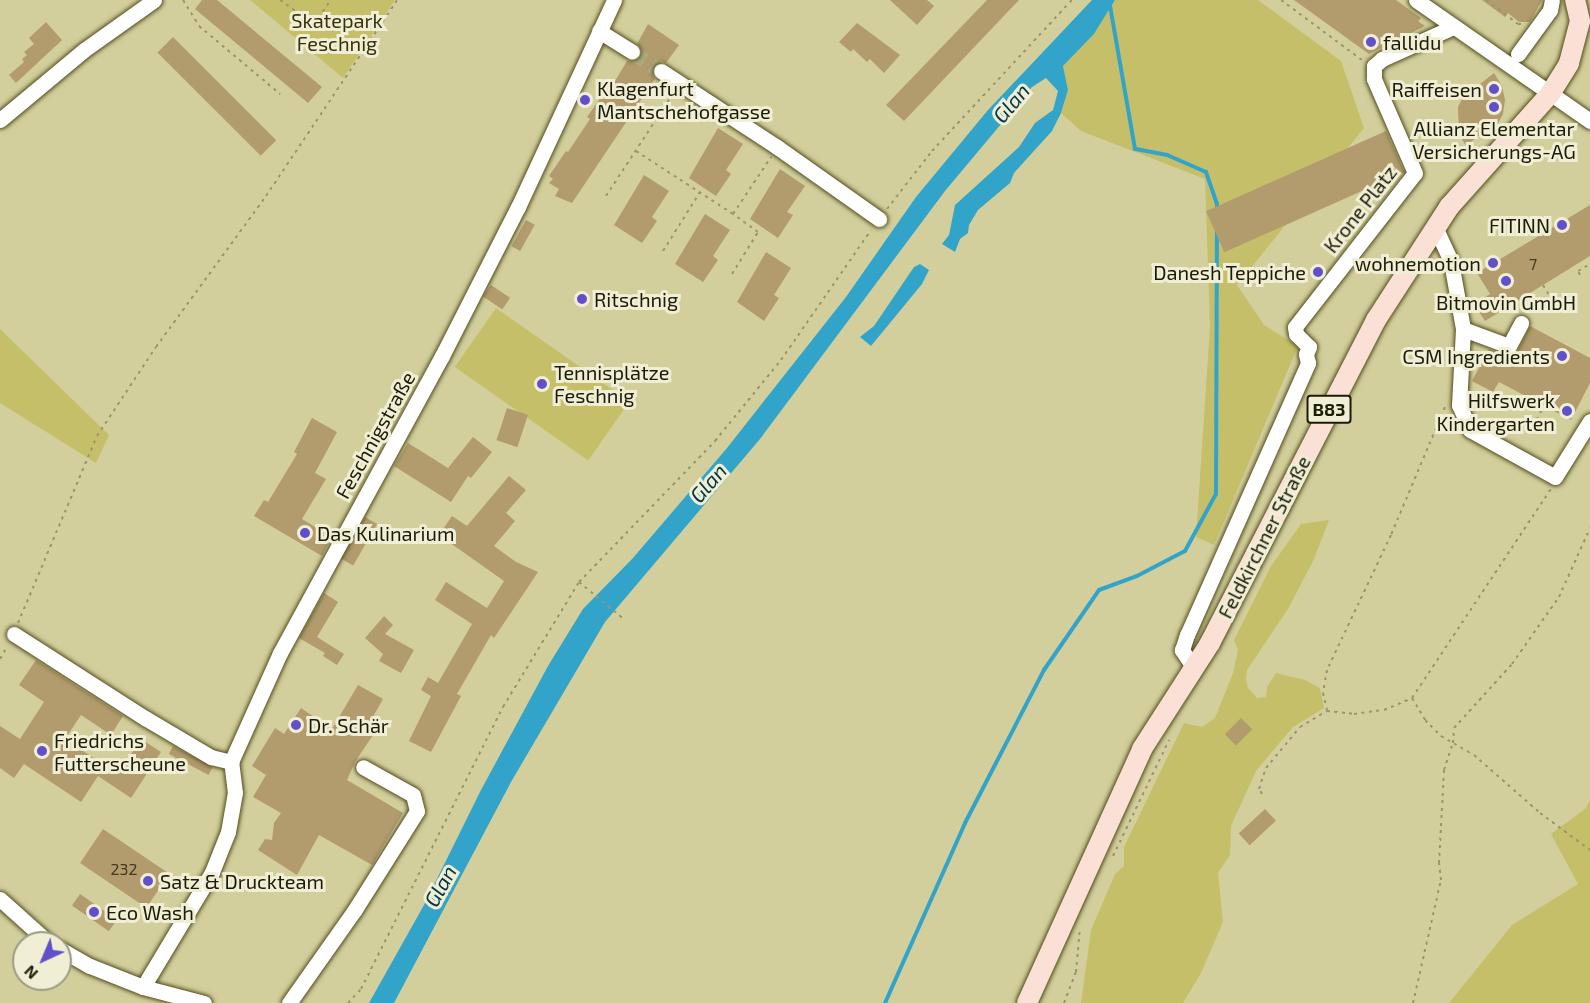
<!DOCTYPE html>
<meta charset="utf-8">
<style>
body{margin:0}
#map{position:relative;width:1590px;height:1003px;overflow:hidden;background:#d3cf9c;font-family:"Exo 2",sans-serif}
div>[style]{position:absolute}
[style*='--x']{left:calc(var(--x)*1px);top:calc(var(--y)*1px);width:calc(var(--w)*1px);rotate:calc(var(--a)*1deg)}
.green>*{inset:0;background:#c6bf69;transform-origin:0 0}
.water>*{inset:0;background:#33a4c9}
.stream>*{height:4px;margin:-2px;padding:0 2px;transform-origin:2px;border-radius:2px;background:#33a4c9}
.building>*{inset:0;background:#b29b6d;transform-origin:0 0}
.minor-tunnel>*{height:15px;margin-top:-7.5px;transform-origin:0;background:repeating-linear-gradient(90deg,#aeab7e 0 15px,transparent 0 23px)}
.path>*{height:2px;margin-top:-1px;transform-origin:0;background:repeating-linear-gradient(90deg,#99966d 0 3px,transparent 0 7.5px)}
.roads{filter:drop-shadow(0 0 2px #514d1d) drop-shadow(0 0 2px #514d1d)}
.minor>*{height:15px;margin:-7.5px;padding:0 7.5px;transform-origin:7.5px;border-radius:7.5px;background:#fff}
.major>*{height:20px;margin:-10px;padding:0 10px;transform-origin:10px;border-radius:10px;background:#fbe0d5}
.dots>*{width:16px;height:16px;translate:-50% -50%;box-sizing:border-box;border:3px solid #f0efd5;border-radius:50%}
span{translate:-50% -50%;white-space:nowrap;text-align:center;line-height:1.15;-webkit-text-stroke:6px #f0efd5;paint-order:stroke}
.number-label{font-size:16px;color:#423b20}
.number-label span{-webkit-text-stroke-width:0}
.shield-label span{padding:2px 4px;background:#f0efd5;border:2px solid;border-radius:4px;-webkit-text-stroke-width:0}
.shield-label{font-size:18px;color:#1c1b07;font-weight:700}
.park-label{font-size:20px;color:#36320b}
.poi-label{font-size:20px;color:#1c1b07}
.left{translate:0 -50%;text-align:left}
.right{translate:-100% -50%;text-align:right}
.street-label{font-size:20px;color:#1c1b07}
.water-label{font-size:21px;color:#033746;font-style:italic}
.north{position:absolute;left:12px;top:931px;width:60px;height:60px;box-sizing:border-box;background:#f0efd5;border:2px solid #9b9a83;border-radius:50%;rotate:224deg;font-size:16px;font-weight:700;line-height:24px;text-align:center;color:#1c1b07}
.north::after{content:'';display:block;margin:auto;width:21px;height:27px;background:#6150c9;clip-path:polygon(50% 0,100% 100%,50% 72%,0 100%)}
</style>
<div id="map">
<div class="green">
<div style="clip-path:polygon(250px 0,395px 0,343px 78px)"></div>
<div style="clip-path:polygon(1115px 0,1258px 0,1341px 61px,1364px 128px,1237px 285px,1264px 325px,1298px 346px,1214px 545px,1196px 537px,1210px 326px,1205px 179px,1081px 131px,1061px 113px,1068px 90px,1063px 66px,1094px 34px)"></div>
<div style="left:496px;top:308px;width:163px;height:72px;rotate:35deg"></div>
<div style="clip-path:polygon(0 329px,109px 435px,96px 463px,0 403px)"></div>
<div style="clip-path:polygon(1329px 520px,1314px 559px,1288px 609px,1247px 670px,1246px 680px,1248px 688px,1257px 698px,1266px 697px,1267px 687px,1276px 673px,1305px 680px,1320px 688px,1324px 708px,1293px 727px,1256px 771px,1231px 826px,1230px 855px,1218px 873px,1223px 922px,1201px 973px,1183px 1003px,1081px 1003px,1091px 930px,1115px 874px,1124px 866px,1124px 847px,1184px 723px,1202px 727px,1215px 718px,1233px 673px,1238px 650px,1234px 640px,1271px 566px,1301px 524px)"></div>
<div style="clip-path:polygon(1590px 800px,1590px 1003px,1449px 1003px,1512px 925px,1578px 884px,1551px 834px,1585px 809px)"></div>
</div>
<div class="water">
<div style="clip-path:polygon(1092px 0,1115px 0,1094px 34px,1063px 66px,1068px 90px,1061px 113px,1052px 131px,1014px 173px,1010px 183px,978px 210px,969px 225px,968px 233px,960px 239px,955px 252px,942px 244px,949px 235px,955px 205px,1019px 147px,1035px 123px,1053px 110px,1058px 91px,1046px 78px,1032px 87px,945px 191px,760px 439px,605px 622px,511px 782px,394px 1003px,369px 1003px,424px 905px,481px 790px,548px 666px,583px 609px,633px 558px,727px 448px,846px 297px,916px 197px,988px 110px)"></div>
<div style="clip-path:polygon(920px 264px,929px 270px,922px 284px,871px 346px,860px 337px,874px 326px,914px 267px)"></div>
</div>
<div class="stream">
<div style="--x:885;--y:1003;--w:197;--a:-66"></div>
<div style="--x:965;--y:823;--w:172;--a:-62.7"></div>
<div style="--x:1044;--y:670;--w:97;--a:-55.5"></div>
<div style="--x:1099;--y:590;--w:40;--a:-20.2"></div>
<div style="--x:1137;--y:576;--w:54;--a:-27.5"></div>
<div style="--x:1185;--y:551;--w:65;--a:-61.5"></div>
<div style="--x:1216;--y:494;--w:290;--a:-89.8"></div>
<div style="--x:1217;--y:204;--w:34;--a:-109"></div>
<div style="--x:1206;--y:172;--w:43;--a:-156.4"></div>
<div style="--x:1167;--y:155;--w:33;--a:-169"></div>
<div style="--x:1135;--y:149;--w:151;--a:-99.9"></div>
</div>
<div class="building">
<div style="clip-path:polygon(202px 0,217px 0,322px 87px,308px 103px,195px 9px)"></div>
<div style="clip-path:polygon(890px 0,927px 0,934px 6px,917px 25px)"></div>
<div style="clip-path:polygon(987px 0,1019px 0,904px 121px,886px 105px)"></div>
<div style="clip-path:polygon(1294px 0,1396px 0,1421px 18px,1418px 21px,1425px 26px,1369px 54px)"></div>
<div style="clip-path:polygon(1482px 0,1542px 0,1530px 22px,1519px 22px,1508px 13px,1505px 17px)"></div>
<div style="clip-path:polygon(46px 22px,62px 40px,16px 83px,9px 75px,24px 62px,22px 59px,27px 55px,24px 52px,34px 44px,29px 38px)"></div>
<div style="clip-path:polygon(857px 23px,900px 55px,884px 73px,870px 59px,867px 62px,853px 49px,851px 52px,839px 42px)"></div>
<div style="clip-path:polygon(648px 24px,679px 45px,666px 63px,661px 61px,653px 65px,651px 71px,655px 79px,572px 203px,555px 196px,559px 189px,549px 183px,553px 179px,549px 176px,566px 151px,568px 152px,590px 119px,587px 117px,613px 80px,615px 81px,627px 61px,636px 61px,640px 58px,642px 52px,637px 44px)"></div>
<div style="left:173px;top:37px;width:146px;height:22px;rotate:45deg"></div>
<div style="clip-path:polygon(1494px 73px,1502px 86px,1505px 100px,1503px 114px,1496px 127px,1485px 136px,1482px 133px,1466px 146px,1459px 134px,1458px 107px,1464px 95px,1473px 85px,1475px 88px)"></div>
<div style="clip-path:polygon(718px 128px,743px 144px,726px 170px,731px 174px,716px 196px,689px 178px)"></div>
<div style="left:1386px;top:131px;width:45px;height:197px;rotate:66deg"></div>
<div style="clip-path:polygon(780px 169px,805px 186px,787px 212px,793px 215px,778px 238px,750px 219px)"></div>
<div style="clip-path:polygon(644px 175px,669px 191px,652px 217px,657px 221px,642px 243px,614px 225px)"></div>
<div style="clip-path:polygon(1590px 205px,1590px 256px,1485px 321px,1474px 304px,1490px 294px,1477px 273px)"></div>
<div style="clip-path:polygon(705px 214px,730px 230px,713px 256px,718px 260px,703px 282px,675px 264px)"></div>
<div style="left:526px;top:220px;width:10px;height:30px;rotate:29deg"></div>
<div style="clip-path:polygon(766px 252px,791px 268px,774px 295px,779px 298px,764px 321px,737px 302px)"></div>
<div style="left:491px;top:285px;width:23px;height:14px;rotate:34deg"></div>
<div style="clip-path:polygon(1530px 326px,1590px 358px,1590px 383px,1571px 420px,1499px 382px,1493px 392px,1472px 381px,1489px 349px,1513px 360px)"></div>
<div style="left:507px;top:408px;width:22px;height:34px;rotate:18deg"></div>
<div style="clip-path:polygon(312px 418px,337px 432px,315px 473px,326px 479px,302px 519px,332px 537px,322px 556px,254px 516px,264px 500px,268px 502px,297px 454px,294px 452px)"></div>
<div style="clip-path:polygon(473px 437px,492px 452px,471px 478px,468px 476px,451px 502px,394px 466px,408px 443px,448px 468px)"></div>
<div style="clip-path:polygon(509px 476px,526px 490px,506px 513px,515px 521px,494px 546px,516px 562px,538px 572px,494px 638px,491px 635px,457px 694px,461px 696px,431px 752px,409px 741px,431px 696px,421px 690px,428px 677px,438px 683px,472px 624px,435px 600px,446px 582px,487px 608px,504px 581px,439px 535px,452px 516px,467px 526px)"></div>
<div style="left:365px;top:517px;width:14px;height:48px;rotate:30deg"></div>
<div style="clip-path:polygon(324px 593px,338px 602px,317px 637px,344px 654px,337px 665px,323px 656px,325px 653px,299px 638px)"></div>
<div style="clip-path:polygon(384px 616px,393px 625px,385px 634px,414px 650px,401px 673px,379px 661px,383px 654px,365px 638px)"></div>
<div style="clip-path:polygon(36px 660px,123px 716px,111px 735px,81px 715px,65px 739px,118px 774px,141px 739px,161px 752px,131px 798px,98px 776px,81px 802px,24px 764px,14px 778px,0 768px,0 726px,20px 739px,44px 702px,19px 685px)"></div>
<div style="clip-path:polygon(358px 685px,383px 699px,365px 731px,373px 735px,355px 762px,347px 780px,403px 813px,372px 865px,319px 835px,297px 875px,258px 850px,265px 839px,272px 840px,274px 823px,281px 813px,253px 797px,266px 775px,252px 766px,275px 728px,284px 734px,301px 708px,332px 729px)"></div>
<div style="left:1241px;top:718px;width:16px;height:23px;rotate:45deg"></div>
<div style="left:173px;top:746px;width:45px;height:9px;rotate:28deg"></div>
<div style="left:1265px;top:809px;width:16px;height:36px;rotate:47deg"></div>
<div style="left:103px;top:829px;width:80px;height:41px;rotate:34deg"></div>
<div style="left:80px;top:894px;width:45px;height:14px;rotate:35deg"></div>
</div>
<div class="minor-tunnel">
<div style="--x:632;--y:52;--w:35;--a:33"></div>
</div>
<div class="path">
<div style="--x:183;--y:0;--w:31;--a:58"></div>
<div style="--x:199;--y:26;--w:106;--a:40"></div>
<div style="--x:280;--y:0;--w:42;--a:35.2"></div>
<div style="--x:314;--y:24;--w:29;--a:-55"></div>
<div style="--x:1281;--y:0;--w:102;--a:36.6"></div>
<div style="--x:1486;--y:0;--w:40;--a:37"></div>
<div style="--x:1518;--y:24;--w:6;--a:0"></div>
<div style="--x:636;--y:151;--w:116;--a:33"></div>
<div style="--x:733;--y:214;--w:69;--a:-56.3"></div>
<div style="--x:606;--y:196;--w:121;--a:-56.8"></div>
<div style="--x:887;--y:209;--w:73;--a:-52.2"></div>
<div style="--x:932;--y:151;--w:206;--a:-47.2"></div>
<div style="--x:663;--y:251;--w:70;--a:-57.9"></div>
<div style="--x:732;--y:274;--w:49;--a:-58.2"></div>
<div style="--x:758;--y:232;--w:31;--a:-144"></div>
<div style="--x:1580;--y:275;--w:4;--a:-117"></div>
<div style="--x:1578;--y:271;--w:14;--a:-30"></div>
<div style="--x:1543;--y:285;--w:12;--a:59"></div>
<div style="--x:1445;--y:407;--w:139;--a:112.9"></div>
<div style="--x:1391;--y:535;--w:149;--a:115.4"></div>
<div style="--x:1327;--y:670;--w:23;--a:100"></div>
<div style="--x:1323;--y:693;--w:18;--a:77"></div>
<div style="--x:1327;--y:711;--w:27;--a:6"></div>
<div style="--x:1354;--y:714;--w:30;--a:-8"></div>
<div style="--x:1384;--y:710;--w:30;--a:-23"></div>
<div style="--x:1412;--y:698;--w:251;--a:-56.4"></div>
<div style="--x:1530;--y:433;--w:30;--a:-63"></div>
<div style="--x:579;--y:582;--w:60;--a:39.6"></div>
<div style="--x:18;--y:623;--w:203;--a:-67.1"></div>
<div style="--x:97;--y:436;--w:107;--a:-56.5"></div>
<div style="--x:156;--y:347;--w:187;--a:-53.9"></div>
<div style="--x:266;--y:196;--w:236;--a:-56.2"></div>
<div style="--x:0;--y:659;--w:14;--a:-60"></div>
<div style="--x:1412;--y:698;--w:26;--a:59"></div>
<div style="--x:1425;--y:720;--w:23;--a:45"></div>
<div style="--x:1441;--y:736;--w:38;--a:30"></div>
<div style="--x:1474;--y:755;--w:88;--a:41.3"></div>
<div style="--x:1540;--y:813;--w:62;--a:36.5"></div>
<div style="--x:1262;--y:794;--w:6;--a:-121"></div>
<div style="--x:1259;--y:789;--w:22;--a:-72"></div>
<div style="--x:1266;--y:768;--w:53;--a:-50.3"></div>
<div style="--x:1300;--y:727;--w:31;--a:-31"></div>
<div style="--x:1113;--y:856;--w:129;--a:-64.2"></div>
<div style="--x:348;--y:1003;--w:19;--a:-47"></div>
<div style="--x:361;--y:989;--w:316;--a:-63.3"></div>
<div style="--x:503;--y:707;--w:146;--a:-58.7"></div>
<div style="--x:579;--y:582;--w:196;--a:-46"></div>
<div style="--x:715;--y:441;--w:104;--a:-50.8"></div>
<div style="--x:781;--y:360;--w:158;--a:-55.3"></div>
<div style="--x:1064;--y:1003;--w:33;--a:-69"></div>
<div style="--x:1076;--y:972;--w:45;--a:-84.9"></div>
<div style="--x:1413;--y:1003;--w:126;--a:-77.2"></div>
<div style="--x:1441;--y:880;--w:17;--a:-97"></div>
<div style="--x:1439;--y:863;--w:93;--a:-86.9"></div>
<div style="--x:1444;--y:770;--w:28;--a:-72"></div>
<div style="--x:1453;--y:743;--w:15;--a:-86"></div>
<div style="--x:1454;--y:728;--w:86;--a:-47.8"></div>
<div style="--x:1512;--y:664;--w:82;--a:-55"></div>
<div style="--x:1559;--y:597;--w:76;--a:-65.8"></div>
</div>
<div class="roads">
<div class="minor">
<div style="--x:1416;--y:0;--w:212;--a:34.8"></div>
<div style="--x:599;--y:31;--w:39;--a:32"></div>
<div style="--x:1518;--y:54;--w:54;--a:-54"></div>
<div style="--x:1550;--y:10;--w:10;--a:-79"></div>
<div style="--x:661;--y:71;--w:139;--a:33.2"></div>
<div style="--x:777;--y:147;--w:125;--a:35.2"></div>
<div style="--x:0;--y:120;--w:109;--a:-39.8"></div>
<div style="--x:84;--y:50;--w:86;--a:-35.5"></div>
<div style="--x:1435;--y:227;--w:38;--a:65"></div>
<div style="--x:1451;--y:262;--w:68;--a:79.8"></div>
<div style="--x:1463;--y:329;--w:76;--a:93"></div>
<div style="--x:1459;--y:405;--w:27;--a:66"></div>
<div style="--x:1470;--y:430;--w:97;--a:28.9"></div>
<div style="--x:1555;--y:477;--w:66;--a:-58"></div>
<div style="--x:1463;--y:329;--w:49;--a:20.3"></div>
<div style="--x:1509;--y:346;--w:26;--a:-62"></div>
<div style="--x:14;--y:634;--w:156;--a:32.7"></div>
<div style="--x:145;--y:718;--w:77;--a:30.6"></div>
<div style="--x:211;--y:757;--w:21;--a:14"></div>
<div style="--x:1194;--y:668;--w:22;--a:-124"></div>
<div style="--x:1182;--y:650;--w:16;--a:-72"></div>
<div style="--x:1187;--y:635;--w:298;--a:-66"></div>
<div style="--x:1308;--y:363;--w:9;--a:-103"></div>
<div style="--x:1306;--y:354;--w:8;--a:-67"></div>
<div style="--x:1309;--y:347;--w:18;--a:-135"></div>
<div style="--x:1296;--y:334;--w:7;--a:-98"></div>
<div style="--x:1295;--y:327;--w:195;--a:-52.1"></div>
<div style="--x:1415;--y:173;--w:103;--a:-113.6"></div>
<div style="--x:1374;--y:79;--w:13;--a:-90"></div>
<div style="--x:1374;--y:66;--w:11;--a:-41"></div>
<div style="--x:1382;--y:59;--w:78;--a:-24.3"></div>
<div style="--x:0;--y:899;--w:66;--a:41.9"></div>
<div style="--x:60;--y:949;--w:34;--a:30"></div>
<div style="--x:90;--y:966;--w:57;--a:21.6"></div>
<div style="--x:143;--y:987;--w:63;--a:14.7"></div>
<div style="--x:143;--y:987;--w:134;--a:-59"></div>
<div style="--x:212;--y:872;--w:43;--a:-68.2"></div>
<div style="--x:228;--y:832;--w:40;--a:-80"></div>
<div style="--x:235;--y:793;--w:31;--a:-97"></div>
<div style="--x:231;--y:762;--w:120;--a:-65.8"></div>
<div style="--x:280;--y:653;--w:338;--a:-61.4"></div>
<div style="--x:442;--y:356;--w:167;--a:-63"></div>
<div style="--x:518;--y:207;--w:228;--a:-65.1"></div>
<div style="--x:289;--y:1003;--w:113;--a:-54.8"></div>
<div style="--x:354;--y:911;--w:118;--a:-57.8"></div>
<div style="--x:417;--y:811;--w:16;--a:-104"></div>
<div style="--x:413;--y:795;--w:57;--a:-150.8"></div>
</div>
<div class="major">
<div style="--x:1027;--y:1003;--w:279;--a:-65.6"></div>
<div style="--x:1142;--y:749;--w:126;--a:-57.3"></div>
<div style="--x:1210;--y:643;--w:363;--a:-62.8"></div>
<div style="--x:1376;--y:320;--w:135;--a:-57.1"></div>
<div style="--x:1449;--y:207;--w:152;--a:-48.2"></div>
<div style="--x:1550;--y:94;--w:36;--a:-58"></div>
<div style="--x:1569;--y:63;--w:43;--a:-75.3"></div>
<div style="--x:1580;--y:21;--w:22;--a:-103"></div>
</div>
</div>
<div class="dots">
<div style="left:1371px;top:42px;background:#6150c9"></div>
<div style="left:1494px;top:89px;background:#6150c9"></div>
<div style="left:585px;top:100px;background:#6150c9"></div>
<div style="left:1494px;top:107px;background:#6150c9"></div>
<div style="left:1562px;top:225px;background:#6150c9"></div>
<div style="left:1493px;top:263px;background:#6150c9"></div>
<div style="left:1318px;top:272px;background:#6150c9"></div>
<div style="left:1506px;top:281px;background:#6150c9"></div>
<div style="left:582px;top:299px;background:#6150c9"></div>
<div style="left:1562px;top:356px;background:#6150c9"></div>
<div style="left:542px;top:384px;background:#6150c9"></div>
<div style="left:1567px;top:411px;background:#6150c9"></div>
<div style="left:305px;top:533px;background:#6150c9"></div>
<div style="left:296px;top:725px;background:#6150c9"></div>
<div style="left:42px;top:751px;background:#6150c9"></div>
<div style="left:148px;top:881px;background:#6150c9"></div>
<div style="left:94px;top:912px;background:#6150c9"></div>
</div>
<div class="number-label">
<span style="left:1533px;top:264px">7</span>
<span style="left:124px;top:869px">232</span>
</div>
<div class="shield-label">
<span style="left:1329px;top:409px">B83</span>
</div>
<div class="park-label">
<span style="left:337px;top:32px">Skatepark<br>Feschnig</span>
</div>
<div class="poi-label">
<span class="left" style="left:1383px;top:42px">fallidu</span>
<span class="left" style="left:597px;top:100px">Klagenfurt<br>Mantschehofgasse</span>
<span class="right" style="left:1482px;top:89px">Raiffeisen</span>
<span style="left:1494px;top:140px">Allianz Elementar<br>Versicherungs-AG</span>
<span class="right" style="left:1550px;top:225px">FITINN</span>
<span class="right" style="left:1481px;top:263px">wohnemotion</span>
<span class="right" style="left:1306px;top:272px">Danesh Teppiche</span>
<span class="left" style="left:594px;top:299px">Ritschnig</span>
<span style="left:1506px;top:302px">Bitmovin GmbH</span>
<span class="right" style="left:1550px;top:356px">CSM Ingredients</span>
<span class="left" style="left:554px;top:384px">Tennisplätze<br>Feschnig</span>
<span class="right" style="left:1555px;top:412px">Hilfswerk<br>Kindergarten</span>
<span class="left" style="left:317px;top:533px">Das Kulinarium</span>
<span class="left" style="left:308px;top:725px">Dr. Schär</span>
<span class="left" style="left:54px;top:752px">Friedrichs<br>Futterscheune</span>
<span class="left" style="left:160px;top:881px">Satz &amp; Druckteam</span>
<span class="left" style="left:106px;top:912px">Eco Wash</span>
</div>
<div class="street-label">
<span style="left:1360px;top:209px;rotate:-52deg">Krone Platz</span>
<span style="left:375px;top:435px;rotate:-61deg">Feschnigstraße</span>
<span style="left:1264px;top:537px;rotate:-63deg">Feldkirchner Straße</span>
</div>
<div class="water-label">
<span style="left:1011px;top:103px;rotate:-50deg">Glan</span>
<span style="left:708px;top:483px;rotate:-49deg">Glan</span>
<span style="left:440px;top:886px;rotate:-61deg">Glan</span>
</div>
<div class="north">N</div>
</div>
